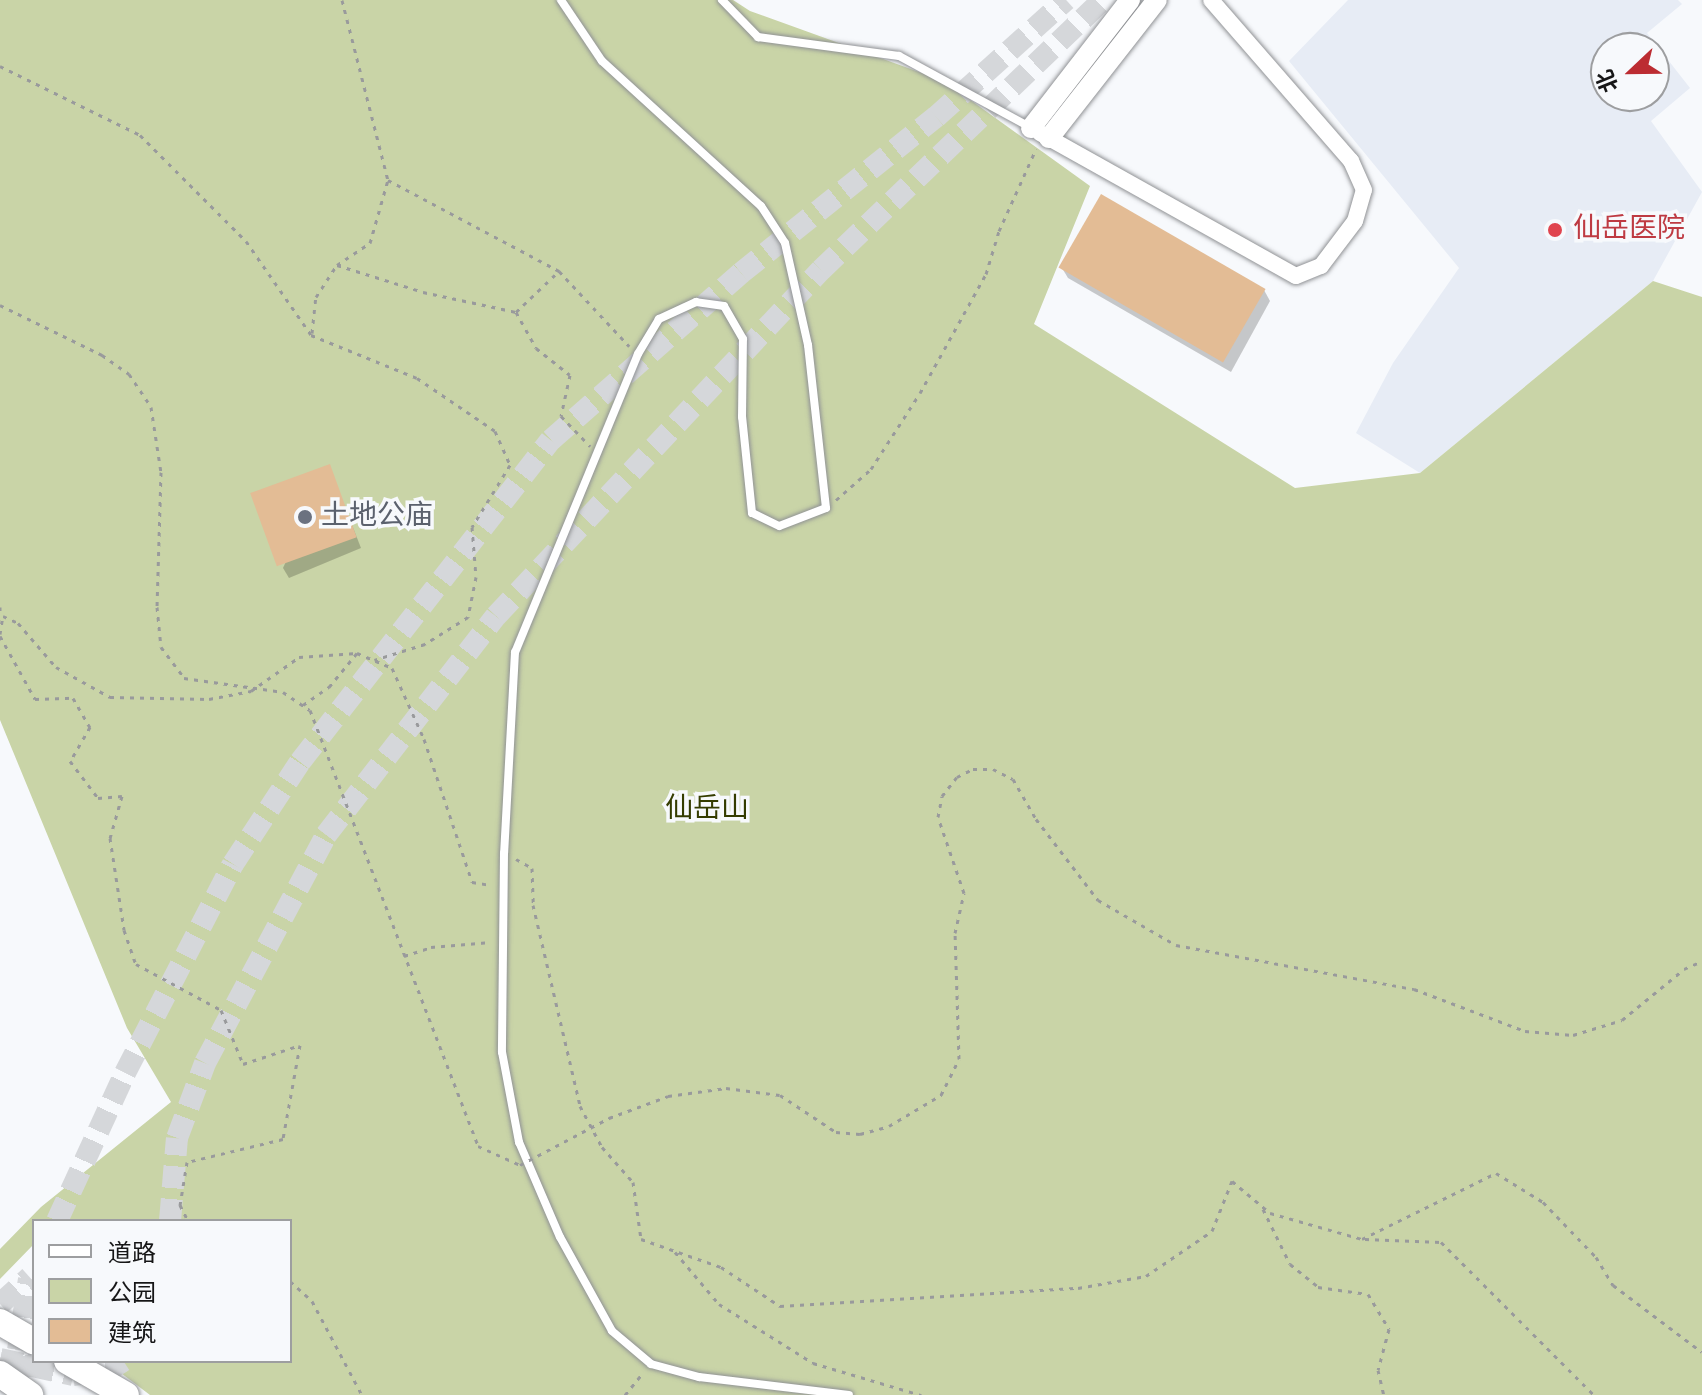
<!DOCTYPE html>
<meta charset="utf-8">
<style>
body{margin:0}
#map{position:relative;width:1702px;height:1395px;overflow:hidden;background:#f7f9fc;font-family:Overpass,"Noto Sans SC",sans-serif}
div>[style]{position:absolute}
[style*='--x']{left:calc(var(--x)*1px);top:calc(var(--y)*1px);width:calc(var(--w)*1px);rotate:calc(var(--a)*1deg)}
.built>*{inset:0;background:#e7ecf5}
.green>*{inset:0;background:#c9d4a7}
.shadow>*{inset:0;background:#0003}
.building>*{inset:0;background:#e3bc95;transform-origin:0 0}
.secondary-tunnel>*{height:22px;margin-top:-11px;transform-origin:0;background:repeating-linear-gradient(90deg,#d5d7da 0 22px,transparent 0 33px)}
.path>*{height:3px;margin-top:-1.5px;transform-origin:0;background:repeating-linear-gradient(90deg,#999a9c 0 4px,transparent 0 10px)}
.roads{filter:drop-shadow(0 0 2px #909295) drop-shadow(0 0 2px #909295)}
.service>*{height:8px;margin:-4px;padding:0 4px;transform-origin:4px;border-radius:4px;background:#fff}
.minor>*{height:16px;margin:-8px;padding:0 8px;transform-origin:8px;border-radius:8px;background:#fff}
.tertiary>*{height:20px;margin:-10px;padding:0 10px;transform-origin:10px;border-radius:10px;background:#fff}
.primary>*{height:26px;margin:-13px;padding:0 13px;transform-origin:13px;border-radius:13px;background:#fff}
.path-bridge>*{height:3px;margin-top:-1.5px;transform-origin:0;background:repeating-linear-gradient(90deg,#999a9c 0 4px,transparent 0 10px)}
.dots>*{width:22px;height:22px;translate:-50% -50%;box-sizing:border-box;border:4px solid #f7f9fc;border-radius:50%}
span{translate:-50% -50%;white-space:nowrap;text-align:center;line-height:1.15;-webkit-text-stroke:7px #f7f9fc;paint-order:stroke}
.health-label{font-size:28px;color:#be3a42}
.left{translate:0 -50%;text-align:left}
.worship-label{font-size:28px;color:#5b616d}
.park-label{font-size:28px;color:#343c00}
.legend{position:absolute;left:32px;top:1219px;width:260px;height:144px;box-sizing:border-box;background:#f7f9fc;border:2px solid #9d9ea0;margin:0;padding:10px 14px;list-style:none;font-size:24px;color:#161617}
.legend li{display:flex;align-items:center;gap:16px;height:40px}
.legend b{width:40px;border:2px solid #9d9ea0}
.north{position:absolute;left:1590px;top:32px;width:80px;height:80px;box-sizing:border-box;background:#f7f9fc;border:2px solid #9d9ea0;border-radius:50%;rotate:248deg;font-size:22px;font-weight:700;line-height:32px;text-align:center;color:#161617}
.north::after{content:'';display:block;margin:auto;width:28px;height:36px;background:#bc2c32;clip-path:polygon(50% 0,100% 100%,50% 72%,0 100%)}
</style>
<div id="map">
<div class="built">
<div style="clip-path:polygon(evenodd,1348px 0,1678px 0,1682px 4px,1647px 33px,1690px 88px,1651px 121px,1702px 192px,1653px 281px,1420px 473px,1356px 433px,1393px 363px,1459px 268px,1289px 61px,1348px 0,1606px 48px,1654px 48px,1654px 96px,1606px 96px,1606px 48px)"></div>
</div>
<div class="green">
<div style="clip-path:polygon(0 0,733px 0,750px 11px,944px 81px,1090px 186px,1034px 324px,1295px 488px,1420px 473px,1653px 281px,1702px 297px,1702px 1395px,150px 1395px,105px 1361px,290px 1361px,290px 1221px,34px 1221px,34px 1244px,0 1279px,0 1249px,41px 1207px,171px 1102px,127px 1028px,0 720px)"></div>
</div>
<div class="shadow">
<div style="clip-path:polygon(1062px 268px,1264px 290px,1270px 301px,1231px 372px,1068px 278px)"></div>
<div style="clip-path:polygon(329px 466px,361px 548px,289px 578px,283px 568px)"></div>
</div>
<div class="building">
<div style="left:1101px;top:194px;width:190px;height:85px;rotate:30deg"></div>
<div style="left:330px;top:464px;width:78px;height:85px;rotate:70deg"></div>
</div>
<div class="secondary-tunnel">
<div style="--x:57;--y:1221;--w:163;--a:-65.3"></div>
<div style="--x:125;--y:1073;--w:235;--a:-62.7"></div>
<div style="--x:233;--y:864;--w:122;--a:-56.7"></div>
<div style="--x:300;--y:762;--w:408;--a:-52.1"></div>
<div style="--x:551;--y:440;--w:253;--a:-41.3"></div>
<div style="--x:741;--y:273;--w:250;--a:-38.7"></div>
<div style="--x:936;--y:117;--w:175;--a:-42"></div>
<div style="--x:170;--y:1221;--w:83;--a:-85.2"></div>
<div style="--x:177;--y:1138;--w:80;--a:-69.5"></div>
<div style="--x:205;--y:1063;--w:258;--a:-62"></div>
<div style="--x:326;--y:835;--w:277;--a:-52.2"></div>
<div style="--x:496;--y:616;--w:475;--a:-46.8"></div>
<div style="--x:821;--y:270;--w:390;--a:-43.8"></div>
<div style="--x:0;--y:1304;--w:40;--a:-42"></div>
<div style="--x:0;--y:1359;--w:75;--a:12.4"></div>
<div style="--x:73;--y:1375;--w:36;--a:-8"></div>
<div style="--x:109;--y:1370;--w:17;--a:-33"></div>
<div style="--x:28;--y:1378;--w:30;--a:-110"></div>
<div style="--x:18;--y:1350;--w:72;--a:-81.2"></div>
</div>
<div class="path">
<div style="--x:342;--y:0;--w:186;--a:75.7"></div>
<div style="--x:388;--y:180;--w:194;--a:28"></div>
<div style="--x:559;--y:271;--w:103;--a:47"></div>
<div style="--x:0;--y:66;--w:156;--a:26.2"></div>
<div style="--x:140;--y:135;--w:150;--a:45"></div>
<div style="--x:246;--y:241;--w:114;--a:55.3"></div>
<div style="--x:311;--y:335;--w:114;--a:22.1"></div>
<div style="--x:417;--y:378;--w:94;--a:34.2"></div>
<div style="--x:495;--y:431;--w:37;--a:66"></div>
<div style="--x:510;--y:465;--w:73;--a:121.5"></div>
<div style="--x:472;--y:527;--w:50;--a:85.4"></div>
<div style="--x:476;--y:577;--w:41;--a:101.3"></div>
<div style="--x:468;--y:617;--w:51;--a:147.9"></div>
<div style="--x:425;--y:644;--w:53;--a:162.6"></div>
<div style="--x:337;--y:265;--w:40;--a:-34"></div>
<div style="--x:370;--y:243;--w:66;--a:-74.1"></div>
<div style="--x:516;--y:312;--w:57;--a:-43.6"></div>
<div style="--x:312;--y:333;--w:36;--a:-84"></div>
<div style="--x:316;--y:297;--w:38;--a:-57"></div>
<div style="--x:337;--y:265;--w:90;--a:17.4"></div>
<div style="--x:423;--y:292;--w:95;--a:12.1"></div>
<div style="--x:516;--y:312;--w:41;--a:60.9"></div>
<div style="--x:536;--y:348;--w:43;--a:38.5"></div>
<div style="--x:570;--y:375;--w:42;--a:102.4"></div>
<div style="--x:561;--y:416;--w:42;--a:46"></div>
<div style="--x:836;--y:500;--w:47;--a:-41.5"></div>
<div style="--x:871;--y:469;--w:90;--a:-57.2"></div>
<div style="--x:920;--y:393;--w:136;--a:-61"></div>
<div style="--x:986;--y:274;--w:45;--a:-73.2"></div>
<div style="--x:999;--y:231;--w:90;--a:-65.7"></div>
<div style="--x:0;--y:607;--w:9;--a:90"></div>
<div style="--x:0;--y:634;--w:18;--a:-81"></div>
<div style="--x:3;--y:616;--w:17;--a:25"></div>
<div style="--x:18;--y:623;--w:58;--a:49.2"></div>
<div style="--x:56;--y:667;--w:62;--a:29.1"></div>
<div style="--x:110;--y:697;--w:99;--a:1.2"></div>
<div style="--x:209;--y:699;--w:43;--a:-10.8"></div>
<div style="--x:251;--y:691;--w:59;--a:-35.3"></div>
<div style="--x:299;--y:657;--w:58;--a:-3.9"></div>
<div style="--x:357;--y:653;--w:38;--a:23"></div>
<div style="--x:392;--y:668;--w:78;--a:65.7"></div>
<div style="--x:424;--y:739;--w:151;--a:71.4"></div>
<div style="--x:472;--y:882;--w:20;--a:9"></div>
<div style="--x:0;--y:636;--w:72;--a:60.9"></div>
<div style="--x:35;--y:699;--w:38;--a:-2"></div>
<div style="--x:73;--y:698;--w:34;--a:60"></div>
<div style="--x:90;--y:727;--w:39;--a:120"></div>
<div style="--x:70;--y:761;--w:46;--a:52.9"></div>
<div style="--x:98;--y:798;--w:24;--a:-5"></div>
<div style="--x:122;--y:796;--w:44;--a:105.9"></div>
<div style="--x:110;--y:838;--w:93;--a:81.3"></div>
<div style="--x:124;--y:930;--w:36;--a:71"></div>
<div style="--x:136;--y:964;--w:97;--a:28.4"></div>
<div style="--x:221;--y:1010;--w:58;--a:67.8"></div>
<div style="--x:243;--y:1064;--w:60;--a:-18.4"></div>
<div style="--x:300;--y:1045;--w:96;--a:100.3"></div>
<div style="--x:283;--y:1139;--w:99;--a:166.5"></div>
<div style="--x:187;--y:1162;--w:44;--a:99.2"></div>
<div style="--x:180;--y:1205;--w:18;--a:63"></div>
<div style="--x:303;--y:705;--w:32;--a:-35"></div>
<div style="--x:329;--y:687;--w:44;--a:-50.5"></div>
<div style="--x:516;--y:859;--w:18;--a:29"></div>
<div style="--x:532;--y:868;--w:37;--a:88"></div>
<div style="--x:533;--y:905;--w:206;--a:76.8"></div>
<div style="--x:580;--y:1106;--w:47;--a:61.8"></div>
<div style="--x:602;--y:1147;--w:47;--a:48.5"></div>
<div style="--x:633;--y:1182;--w:58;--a:82"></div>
<div style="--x:641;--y:1239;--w:85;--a:19.3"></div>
<div style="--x:721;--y:1267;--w:71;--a:33.5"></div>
<div style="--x:780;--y:1306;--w:299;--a:-3.5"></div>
<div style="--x:1078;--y:1288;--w:69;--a:-10"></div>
<div style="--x:1146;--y:1276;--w:80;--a:-34.3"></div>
<div style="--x:1212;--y:1231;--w:54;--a:-68.2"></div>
<div style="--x:1232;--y:1181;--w:50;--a:40.1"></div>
<div style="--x:1270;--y:1213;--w:96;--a:15.8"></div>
<div style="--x:1362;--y:1239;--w:149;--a:-26.2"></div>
<div style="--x:1496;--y:1173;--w:55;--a:31.7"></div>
<div style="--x:1543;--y:1202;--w:76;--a:46.1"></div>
<div style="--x:1596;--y:1257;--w:33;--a:59"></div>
<div style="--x:1613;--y:1285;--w:111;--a:37"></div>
<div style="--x:404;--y:956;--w:28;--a:-18"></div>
<div style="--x:431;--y:947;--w:60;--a:-4.8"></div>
<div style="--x:609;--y:1118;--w:63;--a:-20.4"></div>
<div style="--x:668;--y:1096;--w:59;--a:-7.9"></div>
<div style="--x:726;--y:1088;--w:54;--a:7.4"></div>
<div style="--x:780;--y:1095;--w:67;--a:33.5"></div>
<div style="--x:836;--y:1132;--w:24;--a:5"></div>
<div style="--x:860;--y:1134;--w:30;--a:-15"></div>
<div style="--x:889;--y:1126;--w:61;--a:-30.8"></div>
<div style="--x:941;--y:1095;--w:40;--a:-63.4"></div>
<div style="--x:959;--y:1059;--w:126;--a:-91.8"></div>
<div style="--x:955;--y:933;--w:41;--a:-77.3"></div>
<div style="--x:964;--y:893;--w:80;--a:-108.9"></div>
<div style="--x:938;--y:817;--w:21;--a:-79"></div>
<div style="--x:942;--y:796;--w:24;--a:-52"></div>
<div style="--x:957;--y:777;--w:18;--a:-27"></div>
<div style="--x:973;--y:769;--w:20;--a:0"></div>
<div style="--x:993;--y:769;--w:22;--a:27"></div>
<div style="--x:1013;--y:779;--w:46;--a:60.1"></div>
<div style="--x:1036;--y:819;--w:102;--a:52.6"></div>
<div style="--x:1098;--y:900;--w:90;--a:30"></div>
<div style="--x:1176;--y:945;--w:242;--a:10.5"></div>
<div style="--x:1414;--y:989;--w:119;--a:20.7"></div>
<div style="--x:1525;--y:1031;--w:48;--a:4.8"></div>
<div style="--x:1573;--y:1035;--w:51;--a:-17"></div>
<div style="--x:1622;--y:1020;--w:80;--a:-39.4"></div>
<div style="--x:1684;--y:969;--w:20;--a:-24"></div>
<div style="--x:1263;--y:1209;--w:61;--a:63.9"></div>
<div style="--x:1290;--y:1264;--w:36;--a:39"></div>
<div style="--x:1318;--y:1287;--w:50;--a:8"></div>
<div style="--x:1368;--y:1294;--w:41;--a:59"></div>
<div style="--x:1389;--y:1329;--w:42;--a:105"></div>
<div style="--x:1378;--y:1370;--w:26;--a:77"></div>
<div style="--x:1365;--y:1239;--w:76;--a:2.3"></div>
<div style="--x:1441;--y:1242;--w:216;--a:45"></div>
<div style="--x:675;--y:1252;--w:68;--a:49.8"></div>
<div style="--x:719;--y:1304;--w:111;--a:32.1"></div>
<div style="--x:813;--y:1363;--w:113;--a:16.5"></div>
<div style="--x:290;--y:1281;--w:30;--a:42"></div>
<div style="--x:312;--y:1301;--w:106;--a:62"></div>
<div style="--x:625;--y:1395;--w:28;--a:-51"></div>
</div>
<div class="roads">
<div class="service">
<div style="--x:561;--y:0;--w:73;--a:56.1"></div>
<div style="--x:602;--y:61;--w:215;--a:42.4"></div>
<div style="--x:761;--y:206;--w:44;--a:57"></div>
<div style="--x:785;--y:243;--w:105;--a:77.3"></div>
<div style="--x:808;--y:345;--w:164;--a:83.7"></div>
<div style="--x:826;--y:508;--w:50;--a:159"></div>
<div style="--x:779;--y:526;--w:30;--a:-154"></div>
<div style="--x:752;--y:513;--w:97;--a:-95.9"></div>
<div style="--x:742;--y:417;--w:78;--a:-89.3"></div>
<div style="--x:743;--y:339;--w:38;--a:-120"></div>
<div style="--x:724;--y:306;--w:28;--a:-172"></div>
<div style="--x:696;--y:302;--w:41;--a:155.3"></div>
<div style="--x:659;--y:319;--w:41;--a:121"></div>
<div style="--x:638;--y:354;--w:322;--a:112.4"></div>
<div style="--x:515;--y:652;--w:201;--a:93.1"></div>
<div style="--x:504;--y:853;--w:199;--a:90.6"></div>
<div style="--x:502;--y:1052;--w:92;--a:79.3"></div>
<div style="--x:519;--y:1142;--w:103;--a:66.7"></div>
<div style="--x:560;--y:1237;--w:107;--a:61"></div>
<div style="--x:612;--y:1331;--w:51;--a:40.2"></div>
<div style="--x:651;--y:1364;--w:50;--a:15.2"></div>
<div style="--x:699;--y:1377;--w:151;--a:6.8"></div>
<div style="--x:722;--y:0;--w:52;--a:45.8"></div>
<div style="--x:758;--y:37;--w:142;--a:7.7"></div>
<div style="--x:899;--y:56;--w:149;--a:28.5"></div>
</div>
<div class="minor">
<div style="--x:1040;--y:133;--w:293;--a:29.2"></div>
<div style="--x:1296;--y:276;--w:27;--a:-22"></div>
<div style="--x:1321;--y:266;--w:56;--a:-52.9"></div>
<div style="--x:1355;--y:221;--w:32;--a:-74"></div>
<div style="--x:1364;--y:190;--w:32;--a:-114"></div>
<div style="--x:1351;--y:161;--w:213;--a:-131"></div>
</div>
<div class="tertiary">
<div style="--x:1031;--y:128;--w:162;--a:-52.3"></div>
<div style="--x:1049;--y:138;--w:175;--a:-52"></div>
</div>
<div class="primary">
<div style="--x:0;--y:1322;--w:39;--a:30"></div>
<div style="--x:67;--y:1361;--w:68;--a:30"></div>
<div style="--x:0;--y:1374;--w:37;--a:35"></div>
</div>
</div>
<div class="path-bridge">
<div style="--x:0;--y:305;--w:114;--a:26.1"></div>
<div style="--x:102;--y:355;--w:33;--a:35"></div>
<div style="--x:129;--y:374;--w:40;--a:56"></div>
<div style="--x:151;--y:407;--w:66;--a:81.3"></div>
<div style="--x:161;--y:472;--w:135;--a:91.7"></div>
<div style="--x:157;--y:607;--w:40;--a:84.3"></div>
<div style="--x:161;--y:647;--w:39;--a:53"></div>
<div style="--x:184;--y:678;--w:100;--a:8"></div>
<div style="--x:283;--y:692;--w:32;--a:34"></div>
<div style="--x:310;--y:710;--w:467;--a:68.9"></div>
<div style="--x:478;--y:1146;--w:46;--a:24.3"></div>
<div style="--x:520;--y:1165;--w:101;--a:-27.8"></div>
</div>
<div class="dots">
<div style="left:1555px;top:230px;background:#e0444e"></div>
<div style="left:305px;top:517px;background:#6b7280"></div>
</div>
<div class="health-label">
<span class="left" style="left:1573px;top:230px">仙岳医院</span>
</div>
<div class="worship-label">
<span class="left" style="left:321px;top:517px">土地公庙</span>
</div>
<div class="park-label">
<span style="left:707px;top:810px">仙岳山</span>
</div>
<ul class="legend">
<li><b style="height:10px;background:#fff"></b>道路</li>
<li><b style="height:22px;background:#c9d4a7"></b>公园</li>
<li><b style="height:22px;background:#e3bc95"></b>建筑</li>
</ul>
<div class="north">北</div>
</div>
